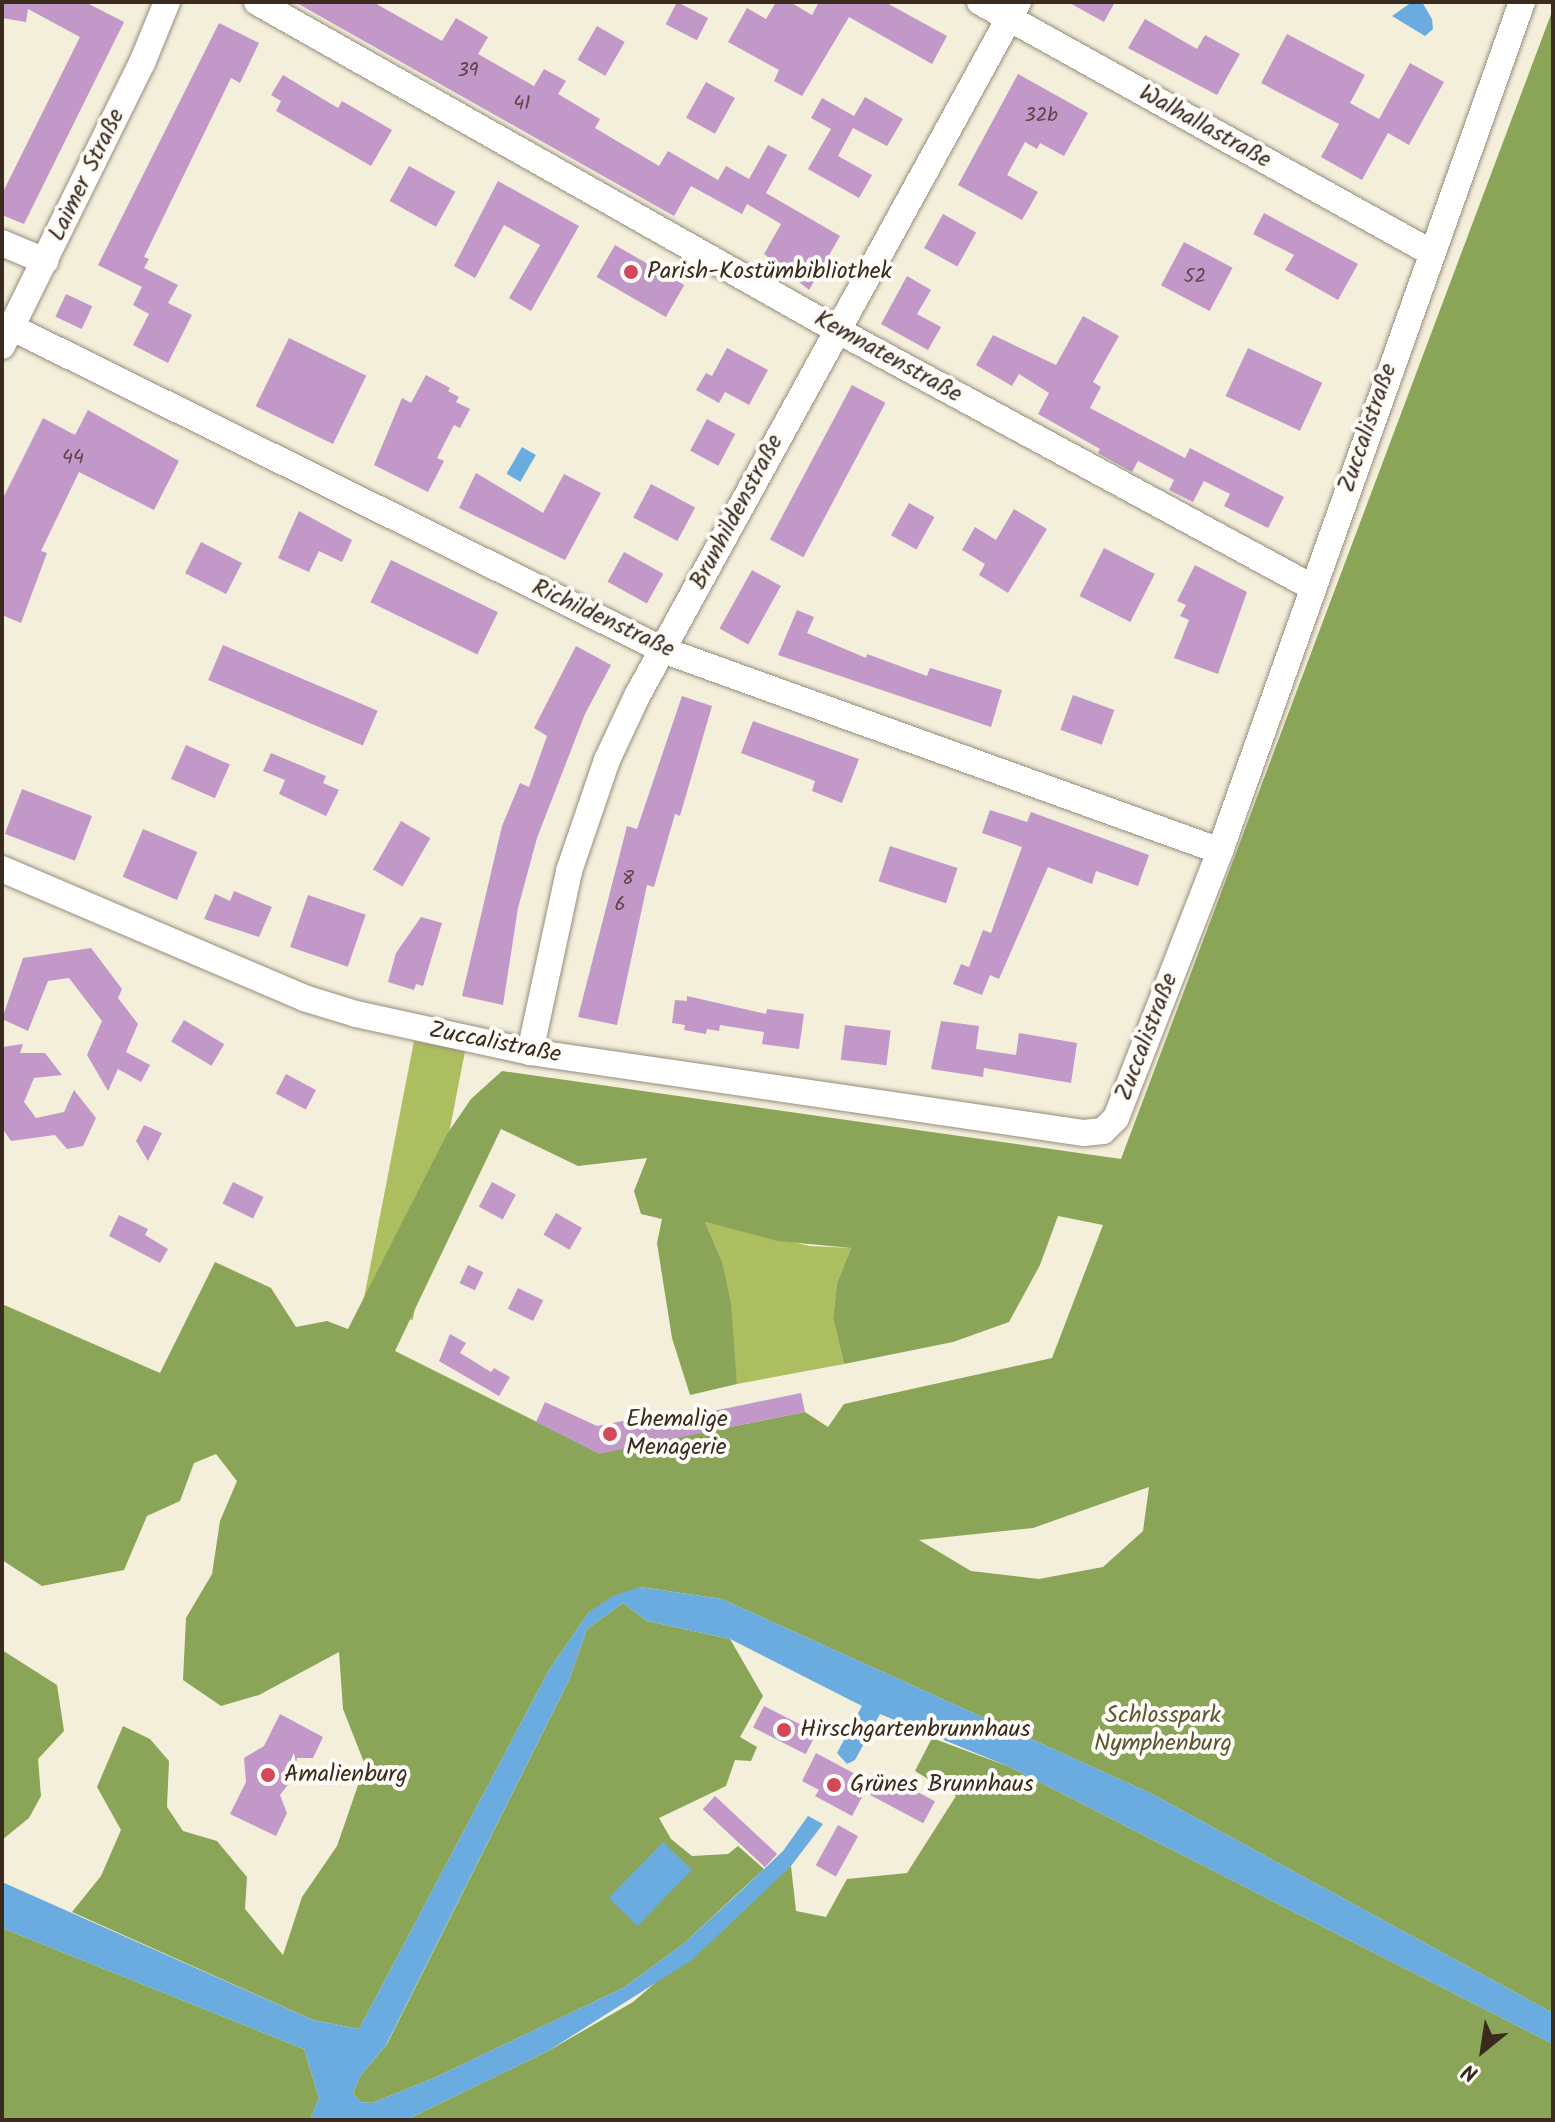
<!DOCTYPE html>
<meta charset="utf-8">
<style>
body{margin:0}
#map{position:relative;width:1555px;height:2122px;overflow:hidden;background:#f3efdb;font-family:Kalam,sans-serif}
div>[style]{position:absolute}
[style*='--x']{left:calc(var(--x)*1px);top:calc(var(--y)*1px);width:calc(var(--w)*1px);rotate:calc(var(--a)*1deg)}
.green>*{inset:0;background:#adbe61;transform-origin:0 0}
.forest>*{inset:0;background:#8aa557}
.water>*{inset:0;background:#6aacdf;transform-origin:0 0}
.building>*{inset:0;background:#c298c9;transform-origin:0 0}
.roads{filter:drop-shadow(0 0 2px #978c7c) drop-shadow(0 0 2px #978c7c)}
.street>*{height:26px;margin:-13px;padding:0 13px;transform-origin:13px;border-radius:13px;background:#fff}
.dots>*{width:22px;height:22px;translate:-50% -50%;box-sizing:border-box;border:4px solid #fdfcf7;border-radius:50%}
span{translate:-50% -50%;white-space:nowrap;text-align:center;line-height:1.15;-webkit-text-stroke:8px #fdfcf7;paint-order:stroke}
.number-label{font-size:20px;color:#5d4649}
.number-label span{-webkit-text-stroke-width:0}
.street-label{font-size:24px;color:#3b2a1e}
.poi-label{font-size:24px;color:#3b2a1e}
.left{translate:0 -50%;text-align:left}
.park-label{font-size:24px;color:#5d5632}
.frame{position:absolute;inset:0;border:4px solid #3b2a1e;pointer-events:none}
.north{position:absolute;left:1443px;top:2010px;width:80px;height:80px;-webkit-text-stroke:6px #fdfcf7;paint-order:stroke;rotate:210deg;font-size:22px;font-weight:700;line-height:32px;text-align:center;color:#3b2a1e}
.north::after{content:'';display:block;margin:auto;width:28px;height:36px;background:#3b2a1e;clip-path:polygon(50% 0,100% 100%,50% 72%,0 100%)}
</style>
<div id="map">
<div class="green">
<div style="left:414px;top:1041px;width:52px;height:274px;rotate:11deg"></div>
<div style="clip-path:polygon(705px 1222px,810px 1246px,851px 1248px,837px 1283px,833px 1318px,844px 1364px,737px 1384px,722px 1261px)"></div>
</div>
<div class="forest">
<div style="clip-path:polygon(evenodd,1553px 9px,1553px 2013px,1152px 1794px,722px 1599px,640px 1587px,589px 1612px,549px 1670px,359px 2029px,313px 2020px,72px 1912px,101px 1876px,121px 1830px,97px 1787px,123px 1726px,150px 1739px,169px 1761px,167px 1807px,183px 1831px,217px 1841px,247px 1877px,245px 1909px,283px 1955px,302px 1897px,337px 1846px,365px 1765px,343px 1709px,339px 1652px,259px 1695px,221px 1706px,183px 1680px,186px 1618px,212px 1574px,220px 1521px,237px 1481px,216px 1454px,194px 1463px,180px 1501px,147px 1516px,124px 1570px,42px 1586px,2px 1560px,2px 1304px,160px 1373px,215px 1262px,271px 1288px,296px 1327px,327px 1321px,348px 1329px,447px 1134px,471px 1099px,502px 1071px,1121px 1159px,1553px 9px,501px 1129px,578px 1166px,647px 1158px,634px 1191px,641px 1214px,662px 1219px,657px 1243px,672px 1338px,690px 1395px,737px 1384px,731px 1304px,722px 1261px,705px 1222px,778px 1241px,851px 1248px,837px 1283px,833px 1318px,844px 1364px,953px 1342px,1009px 1322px,1040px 1265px,1058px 1216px,1103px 1225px,1052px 1358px,844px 1404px,828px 1427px,805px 1412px,599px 1453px,395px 1351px,501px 1129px,1553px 9px,1149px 1487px,1143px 1531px,1103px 1567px,1039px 1579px,971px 1571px,919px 1540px,1033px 1528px,1149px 1487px)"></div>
<div style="clip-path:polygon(623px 1603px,647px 1621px,730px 1639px,763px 1696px,740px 1737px,757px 1747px,751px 1761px,735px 1760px,726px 1786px,659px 1818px,671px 1839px,692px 1856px,728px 1854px,738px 1846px,764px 1869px,682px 1945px,623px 1988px,434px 2078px,372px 2103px,360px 2102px,353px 2093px,361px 2075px,387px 2044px,569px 1680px,587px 1629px)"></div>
<div style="clip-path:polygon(2px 1650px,57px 1685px,64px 1731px,38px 1759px,41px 1796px,29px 1818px,2px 1840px)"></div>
<div style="clip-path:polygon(932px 1738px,1010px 1767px,1553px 2044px,1553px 2120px,406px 2120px,548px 2051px,633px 2002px,791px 1866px,796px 1911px,826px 1917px,847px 1879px,907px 1873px,956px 1796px,915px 1771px)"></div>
<div style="clip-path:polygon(2px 1928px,304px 2049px,319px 2098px,310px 2120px,2px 2120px)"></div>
</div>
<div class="water">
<div style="clip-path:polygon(1412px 2px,1422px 2px,1432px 19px,1433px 29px,1425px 36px,1392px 16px)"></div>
<div style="left:522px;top:447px;width:16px;height:31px;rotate:30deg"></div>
<div style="clip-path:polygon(640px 1587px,722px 1599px,1152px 1794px,1553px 2013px,1553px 2044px,1010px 1767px,880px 1714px,855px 1760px,847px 1764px,837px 1753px,862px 1706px,730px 1639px,647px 1621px,623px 1603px,587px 1629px,569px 1680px,386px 2045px,361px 2075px,353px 2093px,360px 2102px,372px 2103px,434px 2078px,623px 1988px,682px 1945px,742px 1890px,783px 1851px,808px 1816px,823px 1824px,791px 1866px,692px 1960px,548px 2051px,406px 2120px,310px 2120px,319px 2098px,304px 2049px,2px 1928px,2px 1882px,313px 2020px,359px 2029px,549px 1670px,589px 1612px,613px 1596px)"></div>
<div style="left:663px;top:1842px;width:40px;height:78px;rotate:44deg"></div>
</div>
<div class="building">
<div style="clip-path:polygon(2px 2px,85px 2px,124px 22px,24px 224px,2px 215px,2px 194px,80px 37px,28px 9px,26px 22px,2px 18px)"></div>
<div style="clip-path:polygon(295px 2px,373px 2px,442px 41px,456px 18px,488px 37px,478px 54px,534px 86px,544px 69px,566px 81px,558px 94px,600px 119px,595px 128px,659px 166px,668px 151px,718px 180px,726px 166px,749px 179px,768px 145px,787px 155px,766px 193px,840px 236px,809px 290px,764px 254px,781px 224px,747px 204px,742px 214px,691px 186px,674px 216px)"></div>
<div style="left:677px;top:2px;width:35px;height:25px;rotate:27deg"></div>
<div style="clip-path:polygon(776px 2px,790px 2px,812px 15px,819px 2px,885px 2px,947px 36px,932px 64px,849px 17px,802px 96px,774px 81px,779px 70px,728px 42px,747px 8px,766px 19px)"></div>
<div style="clip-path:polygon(1068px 2px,1115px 2px,1104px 22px)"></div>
<div style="clip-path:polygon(1145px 19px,1197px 49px,1205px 35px,1240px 54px,1217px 95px,1128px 48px)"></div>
<div style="clip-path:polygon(219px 23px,259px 43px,240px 83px,231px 78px,144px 257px,149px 259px,144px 268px,178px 285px,168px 303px,192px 315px,168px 363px,133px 345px,149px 314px,133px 305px,142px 287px,98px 265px)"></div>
<div style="left:597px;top:26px;width:32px;height:39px;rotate:30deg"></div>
<div style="clip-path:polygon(1287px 34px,1365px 75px,1350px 103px,1379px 119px,1410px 63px,1444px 82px,1409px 145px,1388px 133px,1362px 180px,1321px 157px,1339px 124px,1261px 83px)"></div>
<div style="clip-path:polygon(1018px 74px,1088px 113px,1064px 156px,1040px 143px,1037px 149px,1025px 142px,1007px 175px,1038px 192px,1022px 220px,958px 185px)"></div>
<div style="clip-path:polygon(283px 75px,338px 108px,342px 101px,392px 130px,371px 166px,276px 111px,281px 101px,271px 95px)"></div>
<div style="left:706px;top:82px;width:33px;height:41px;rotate:29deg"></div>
<div style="clip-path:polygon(865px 97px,903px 119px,887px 146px,853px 128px,838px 156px,872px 175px,859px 198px,808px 169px,831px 129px,811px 118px,822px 98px,854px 116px)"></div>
<div style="left:409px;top:166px;width:53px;height:40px;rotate:29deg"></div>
<div style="clip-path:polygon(498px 181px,579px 226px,531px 311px,509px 298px,540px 245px,504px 225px,475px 278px,454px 266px)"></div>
<div style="clip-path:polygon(1264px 213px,1358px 264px,1338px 300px,1285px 270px,1294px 255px,1253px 234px)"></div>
<div style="left:943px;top:214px;width:38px;height:39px;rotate:29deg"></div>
<div style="left:1184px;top:242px;width:55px;height:49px;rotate:28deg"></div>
<div style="left:615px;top:245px;width:80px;height:37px;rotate:30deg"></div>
<div style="clip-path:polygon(907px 276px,931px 290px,917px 314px,941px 327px,928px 350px,881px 324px)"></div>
<div style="left:66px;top:294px;width:29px;height:25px;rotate:25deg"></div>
<div style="clip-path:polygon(1083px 316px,1119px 336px,1093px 382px,1101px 387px,1090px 408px,1185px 458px,1190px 448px,1284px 497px,1268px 528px,1224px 506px,1230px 494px,1204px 481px,1193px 502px,1169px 490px,1174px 480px,1138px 461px,1132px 472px,1098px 453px,1100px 449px,1038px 414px,1049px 393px,1019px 374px,1012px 386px,976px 365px,993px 335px,1056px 365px)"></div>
<div style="left:289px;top:338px;width:86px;height:76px;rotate:26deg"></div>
<div style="clip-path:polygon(727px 348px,768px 370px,749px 405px,725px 392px,719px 403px,696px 390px,706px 373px,712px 376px)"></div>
<div style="left:1248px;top:348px;width:82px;height:53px;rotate:25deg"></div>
<div style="clip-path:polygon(426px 375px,450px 388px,448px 391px,459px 397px,456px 402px,470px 409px,460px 428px,454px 425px,437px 458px,444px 461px,428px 492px,374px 465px,402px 398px,411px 403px)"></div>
<div style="left:852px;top:385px;width:38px;height:175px;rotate:28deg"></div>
<div style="clip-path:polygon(88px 410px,179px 461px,154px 510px,79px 472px,41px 551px,47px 553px,21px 623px,2px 615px,2px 500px,43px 418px,75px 435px)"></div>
<div style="left:707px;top:419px;width:32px;height:36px;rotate:28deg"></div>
<div style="clip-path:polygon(476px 473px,543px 513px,564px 474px,601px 493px,565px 560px,459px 508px)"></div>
<div style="left:651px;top:484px;width:50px;height:38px;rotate:28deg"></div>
<div style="left:909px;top:503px;width:29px;height:37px;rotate:29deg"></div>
<div style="clip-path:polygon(1014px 509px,1047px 529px,1008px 593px,979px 575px,985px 564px,962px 550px,975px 527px,996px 540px)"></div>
<div style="clip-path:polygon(299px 511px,352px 540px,342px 562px,319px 551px,309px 572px,278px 558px)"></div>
<div style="left:201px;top:542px;width:46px;height:35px;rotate:27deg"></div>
<div style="left:1104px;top:548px;width:57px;height:54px;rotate:27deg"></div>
<div style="left:624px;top:552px;width:45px;height:34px;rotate:29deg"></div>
<div style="left:391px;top:560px;width:119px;height:47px;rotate:26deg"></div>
<div style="clip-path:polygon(1195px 565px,1247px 592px,1218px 674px,1174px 658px,1189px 620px,1180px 616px,1186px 605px,1177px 601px)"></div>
<div style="left:752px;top:570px;width:33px;height:67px;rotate:29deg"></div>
<div style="clip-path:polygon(797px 610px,814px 617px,807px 633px,866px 658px,867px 654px,927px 676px,930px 668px,1002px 690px,991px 727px,778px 655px)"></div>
<div style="left:223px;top:645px;width:168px;height:38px;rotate:23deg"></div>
<div style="clip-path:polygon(576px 646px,611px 665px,585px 714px,537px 838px,518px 908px,503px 1005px,462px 996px,502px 826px,520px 783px,529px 787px,547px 736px,534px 728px)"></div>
<div style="left:1073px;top:695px;width:44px;height:37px;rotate:20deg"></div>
<div style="clip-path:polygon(682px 696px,712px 706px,680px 816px,675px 814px,654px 887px,647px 885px,617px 1025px,578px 1017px,627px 826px,637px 829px)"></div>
<div style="clip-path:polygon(753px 721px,859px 759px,842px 803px,812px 791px,815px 781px,741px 753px)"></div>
<div style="left:186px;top:745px;width:48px;height:37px;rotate:24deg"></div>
<div style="clip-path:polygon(271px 753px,326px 776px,323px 783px,339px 790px,326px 816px,279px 794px,285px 780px,263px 771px)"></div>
<div style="left:22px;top:789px;width:75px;height:48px;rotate:21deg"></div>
<div style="clip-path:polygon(990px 810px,1027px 822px,1031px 812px,1149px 855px,1138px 886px,1096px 871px,1092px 884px,1048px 867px,999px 979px,990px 975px,982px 995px,953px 984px,961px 964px,969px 967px,983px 930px,991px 933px,1022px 847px,982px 833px)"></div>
<div style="left:401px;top:821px;width:34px;height:56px;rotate:30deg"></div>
<div style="left:143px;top:829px;width:59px;height:52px;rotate:23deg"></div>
<div style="left:890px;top:846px;width:71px;height:37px;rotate:18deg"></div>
<div style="clip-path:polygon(234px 891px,272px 907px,259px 937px,204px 919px,215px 894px,230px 901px)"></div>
<div style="left:308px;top:895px;width:61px;height:55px;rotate:19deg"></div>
<div style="clip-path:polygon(421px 917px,442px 923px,423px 986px,416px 984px,414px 990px,388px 982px,396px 953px)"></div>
<div style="clip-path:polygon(91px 948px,122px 989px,118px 998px,138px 1024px,126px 1052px,150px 1065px,141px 1082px,118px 1069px,108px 1091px,87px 1055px,102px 1021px,69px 978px,48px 981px,28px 1031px,2px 1019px,23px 958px)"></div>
<div style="clip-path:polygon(687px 996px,766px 1014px,767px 1009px,804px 1014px,799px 1049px,762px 1044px,764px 1032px,720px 1025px,719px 1031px,707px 1029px,706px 1034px,684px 1030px,685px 1025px,672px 1023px,675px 1000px,687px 1001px)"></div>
<div style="left:184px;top:1020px;width:47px;height:25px;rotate:31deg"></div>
<div style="clip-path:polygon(941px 1021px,979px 1026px,976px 1049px,1016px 1055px,1019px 1033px,1077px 1043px,1071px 1083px,984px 1068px,983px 1077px,931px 1069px)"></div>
<div style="left:845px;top:1025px;width:46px;height:35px;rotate:7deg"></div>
<div style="clip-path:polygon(23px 1044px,20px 1053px,45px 1053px,62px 1075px,34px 1078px,24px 1102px,36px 1118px,64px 1112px,74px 1090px,96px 1118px,83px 1146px,67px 1149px,55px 1135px,11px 1141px,2px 1128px,2px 1047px)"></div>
<div style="left:286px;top:1074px;width:34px;height:22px;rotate:28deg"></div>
<div style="clip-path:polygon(144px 1125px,162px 1133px,148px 1161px,136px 1141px)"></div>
<div style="left:233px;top:1182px;width:34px;height:24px;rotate:26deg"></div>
<div style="left:492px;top:1182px;width:27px;height:28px;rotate:28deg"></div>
<div style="left:556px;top:1213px;width:30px;height:25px;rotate:30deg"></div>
<div style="clip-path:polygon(119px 1215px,148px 1229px,145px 1235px,168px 1249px,160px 1263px,109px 1236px)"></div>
<div style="left:468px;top:1265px;width:17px;height:20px;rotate:25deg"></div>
<div style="left:518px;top:1288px;width:28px;height:23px;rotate:26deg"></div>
<div style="clip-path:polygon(450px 1334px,466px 1343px,460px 1353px,491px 1372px,494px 1368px,510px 1377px,499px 1396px,439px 1361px)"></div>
<div style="clip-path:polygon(801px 1393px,805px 1412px,599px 1454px,536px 1422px,545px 1402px,597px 1426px,659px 1414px,660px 1422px)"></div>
<div style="left:764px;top:1706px;width:59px;height:24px;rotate:27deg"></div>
<div style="clip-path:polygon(280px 1714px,323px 1737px,313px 1758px,297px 1758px,293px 1778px,280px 1795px,287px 1813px,276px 1836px,230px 1814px,246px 1782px,244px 1758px,264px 1746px)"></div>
<div style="clip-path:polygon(816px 1753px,870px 1782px,852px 1816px,815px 1796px,819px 1790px,802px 1781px)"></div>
<div style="left:882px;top:1773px;width:60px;height:25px;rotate:28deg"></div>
<div style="left:715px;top:1796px;width:85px;height:18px;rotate:43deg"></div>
<div style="left:838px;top:1825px;width:23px;height:46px;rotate:29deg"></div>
</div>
<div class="roads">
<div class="street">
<div style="--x:257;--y:2;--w:666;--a:29.49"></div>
<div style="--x:837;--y:330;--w:540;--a:28.42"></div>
<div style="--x:980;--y:2;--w:515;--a:29.05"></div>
<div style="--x:2;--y:243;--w:47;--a:22.7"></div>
<div style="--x:11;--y:327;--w:728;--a:26.35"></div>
<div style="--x:663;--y:650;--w:592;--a:19.84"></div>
<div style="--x:2;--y:346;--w:316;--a:-63.7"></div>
<div style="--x:142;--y:63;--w:66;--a:-67.7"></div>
<div style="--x:2;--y:869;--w:328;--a:23.1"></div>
<div style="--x:304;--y:998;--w:54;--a:17.1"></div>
<div style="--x:356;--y:1014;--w:178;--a:12.3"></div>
<div style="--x:530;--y:1052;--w:560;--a:8.32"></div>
<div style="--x:1084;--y:1133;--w:19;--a:-6"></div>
<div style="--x:1103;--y:1131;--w:18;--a:-45"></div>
<div style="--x:1116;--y:1118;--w:287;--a:-68.7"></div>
<div style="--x:1220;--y:851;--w:901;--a:-70.42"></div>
<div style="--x:530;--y:1052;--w:185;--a:-77.8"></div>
<div style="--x:569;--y:871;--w:117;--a:-71.1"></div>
<div style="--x:607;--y:760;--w:71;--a:-64.9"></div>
<div style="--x:637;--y:696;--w:792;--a:-61.23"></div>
</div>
</div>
<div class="dots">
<div style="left:631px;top:272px;background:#d1495b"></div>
<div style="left:610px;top:1434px;background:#d1495b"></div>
<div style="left:784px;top:1730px;background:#d1495b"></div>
<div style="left:268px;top:1775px;background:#d1495b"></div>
<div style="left:834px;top:1785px;background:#d1495b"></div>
</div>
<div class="number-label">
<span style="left:468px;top:71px">39</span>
<span style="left:522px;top:104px">41</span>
<span style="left:1041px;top:116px">32b</span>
<span style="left:1195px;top:277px">52</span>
<span style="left:73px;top:458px">44</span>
<span style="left:628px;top:879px">8</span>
<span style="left:620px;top:905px">6</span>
</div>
<div class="street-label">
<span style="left:1205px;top:127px;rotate:29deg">Walhallastraße</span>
<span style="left:87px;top:175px;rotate:-64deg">Laimer Straße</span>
<span style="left:888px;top:357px;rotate:29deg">Kemnatenstraße</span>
<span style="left:1368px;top:428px;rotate:-71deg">Zuccalistraße</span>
<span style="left:737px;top:512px;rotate:-62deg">Brunhildenstraße</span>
<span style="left:603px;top:619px;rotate:25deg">Richildenstraße</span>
<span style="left:1147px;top:1037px;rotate:-69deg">Zuccalistraße</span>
<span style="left:495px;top:1043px;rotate:11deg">Zuccalistraße</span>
</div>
<div class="poi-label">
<span class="left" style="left:647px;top:272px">Parish-Kostümbibliothek</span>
<span class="left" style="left:626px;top:1434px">Ehemalige<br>Menagerie</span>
<span class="left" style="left:800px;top:1730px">Hirschgartenbrunnhaus</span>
<span class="left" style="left:284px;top:1775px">Amalienburg</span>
<span class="left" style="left:850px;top:1785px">Grünes Brunnhaus</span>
</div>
<div class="park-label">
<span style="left:1163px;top:1730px">Schlosspark<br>Nymphenburg</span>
</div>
<div class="frame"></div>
<div class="north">N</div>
</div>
